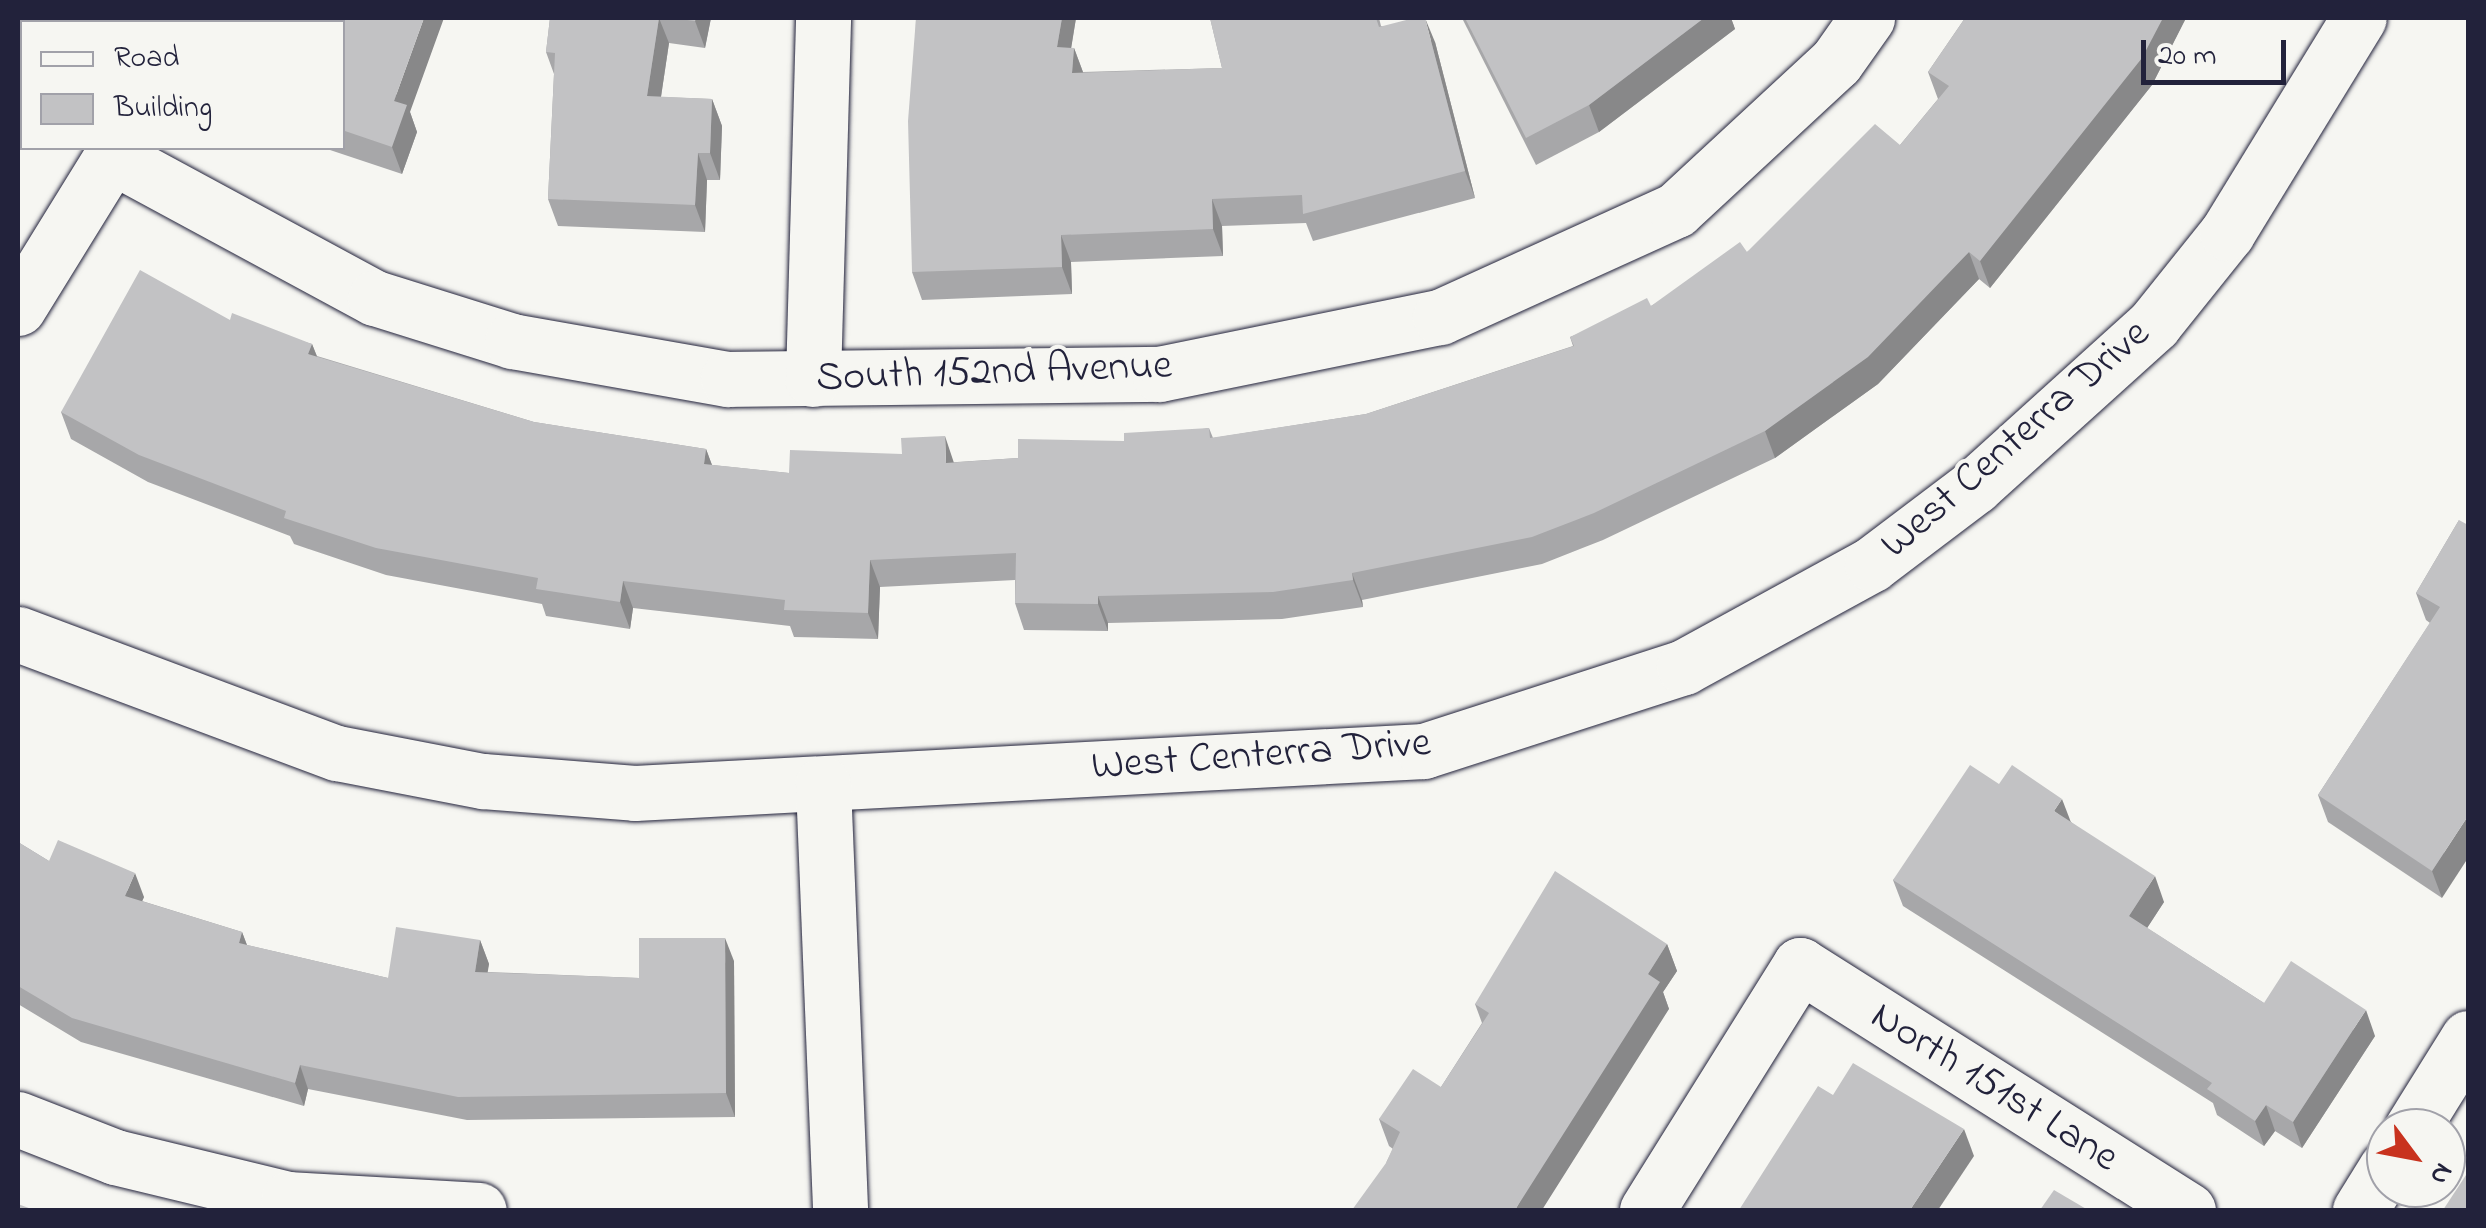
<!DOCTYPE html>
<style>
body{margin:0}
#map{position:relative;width:2486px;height:1228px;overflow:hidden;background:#f6f6f2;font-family:"Indie Flower",sans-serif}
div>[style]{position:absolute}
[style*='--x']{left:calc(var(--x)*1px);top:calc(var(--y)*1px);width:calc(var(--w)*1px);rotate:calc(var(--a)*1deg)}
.roads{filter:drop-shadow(0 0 2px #22223b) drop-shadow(0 0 2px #22223b)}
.minor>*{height:55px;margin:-27.5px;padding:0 27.5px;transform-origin:27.5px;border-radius:27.5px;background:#f6f6f2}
.wall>*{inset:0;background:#a7a7a9}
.shaded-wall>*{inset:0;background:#888889}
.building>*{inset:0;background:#c2c2c4}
span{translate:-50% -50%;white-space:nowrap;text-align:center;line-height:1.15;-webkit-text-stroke:8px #f6f6f2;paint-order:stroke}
.street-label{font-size:42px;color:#22223b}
.frame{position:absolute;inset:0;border:20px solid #22223b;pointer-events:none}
.legend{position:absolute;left:20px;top:20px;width:325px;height:130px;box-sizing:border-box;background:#f6f6f2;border:2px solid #a1a1a9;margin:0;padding:12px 18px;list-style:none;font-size:30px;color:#22223b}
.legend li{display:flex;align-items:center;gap:20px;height:50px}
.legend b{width:50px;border:2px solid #a1a1a9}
.north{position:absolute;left:2366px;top:1108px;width:100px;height:100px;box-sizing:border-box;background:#f6f6f2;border:2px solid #a1a1a9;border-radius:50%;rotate:122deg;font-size:28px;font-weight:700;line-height:40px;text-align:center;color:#22223b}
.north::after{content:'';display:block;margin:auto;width:35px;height:45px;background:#c8321e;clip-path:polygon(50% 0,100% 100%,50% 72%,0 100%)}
.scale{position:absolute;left:2141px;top:40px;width:145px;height:45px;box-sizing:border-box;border:5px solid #22223b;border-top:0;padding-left:12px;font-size:30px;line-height:35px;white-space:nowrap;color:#22223b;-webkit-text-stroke:8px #f6f6f2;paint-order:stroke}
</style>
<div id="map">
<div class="roads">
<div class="minor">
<div style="--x:179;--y:22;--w:4;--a:-63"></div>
<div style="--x:112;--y:156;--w:299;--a:28.4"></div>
<div style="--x:375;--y:298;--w:144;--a:17.4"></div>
<div style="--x:512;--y:341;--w:219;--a:10"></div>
<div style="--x:728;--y:379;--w:431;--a:-0.7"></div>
<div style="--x:1159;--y:374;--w:287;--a:-11.5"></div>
<div style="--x:1440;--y:317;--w:259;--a:-24.4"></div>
<div style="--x:1676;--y:210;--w:218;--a:-42.8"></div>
<div style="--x:1836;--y:62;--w:54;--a:-54.8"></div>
<div style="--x:18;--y:308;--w:188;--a:-58.3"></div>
<div style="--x:813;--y:379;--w:361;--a:-88.4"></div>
<div style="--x:18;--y:634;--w:340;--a:20.5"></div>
<div style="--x:337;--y:753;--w:149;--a:10.9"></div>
<div style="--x:483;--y:781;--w:152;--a:4.5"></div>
<div style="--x:635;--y:793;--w:790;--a:-3.05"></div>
<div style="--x:1424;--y:751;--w:273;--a:-17.9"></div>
<div style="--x:1684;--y:667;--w:214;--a:-28.7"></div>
<div style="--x:1872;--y:564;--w:129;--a:-37.1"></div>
<div style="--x:1975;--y:486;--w:241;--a:-42.1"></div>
<div style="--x:2154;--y:324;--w:117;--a:-51.3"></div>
<div style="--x:2227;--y:233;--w:252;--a:-58.5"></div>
<div style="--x:823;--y:784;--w:426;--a:87.7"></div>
<div style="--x:18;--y:1119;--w:104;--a:21.4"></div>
<div style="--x:115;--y:1157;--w:178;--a:13.6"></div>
<div style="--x:288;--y:1199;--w:191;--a:3.3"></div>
<div style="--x:2412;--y:1128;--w:106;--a:-58.1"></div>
<div style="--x:1647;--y:1210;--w:289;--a:-58"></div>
<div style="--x:1800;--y:965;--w:459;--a:32.3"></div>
<div style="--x:2360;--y:1210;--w:49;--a:-58.2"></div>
</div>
</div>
<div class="wall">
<div style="clip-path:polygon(550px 18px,711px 18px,705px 48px,669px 43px,661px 97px,712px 99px,722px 126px,720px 180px,707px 180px,705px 232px,558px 226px,548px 199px,554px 74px,546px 52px)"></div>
<div style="clip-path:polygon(916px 18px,1076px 18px,1071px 48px,1074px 48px,1083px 72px,1222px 68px,1210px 18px,1379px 18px,1381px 26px,1435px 42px,1475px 198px,1313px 241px,1306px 223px,1222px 226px,1223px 256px,1071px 262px,1072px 294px,922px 300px,912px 272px)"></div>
<div style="clip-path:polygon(1462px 18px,1731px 18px,1735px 29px,1599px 132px,1536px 165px)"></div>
<div style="clip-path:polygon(1965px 18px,2186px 18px,2152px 85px,1990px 288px,1979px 279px,1878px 384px,1775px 458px,1603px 540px,1542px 564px,1362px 600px,1363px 607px,1282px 619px,1108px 623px,1108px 631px,1024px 630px,1015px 603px,1015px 580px,880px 587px,878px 639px,794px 637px,790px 626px,633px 608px,630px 629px,546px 616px,542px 604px,386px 575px,294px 544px,290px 536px,148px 482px,71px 439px,61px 412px,230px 320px,312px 344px,317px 356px,534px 422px,706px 449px,712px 465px,789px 473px,1018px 458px,1209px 428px,1213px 438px,1366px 414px,1573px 346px,1570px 337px,1651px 306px,1747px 252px,1900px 145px,1938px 99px,1928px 72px)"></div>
<div style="clip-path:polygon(342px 22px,410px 112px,417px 132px,402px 174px,324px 148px,342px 148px)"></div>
<div style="clip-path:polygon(2459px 520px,2442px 898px,2328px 822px,2318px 795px,2430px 623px,2426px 620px,2416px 593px)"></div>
<div style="clip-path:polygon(1999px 784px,2071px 822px,2164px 902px,2147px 928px,2264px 1003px,2375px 1036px,2302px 1148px,2275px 1131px,2264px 1146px,2217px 1115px,2213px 1103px,1903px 906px,1893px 880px)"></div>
<div style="clip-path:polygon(18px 842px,49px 861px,144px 897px,142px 901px,242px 932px,247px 945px,388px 978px,480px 940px,489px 964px,487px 972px,639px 978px,734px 961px,735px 1117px,467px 1120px,308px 1089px,304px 1106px,81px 1042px,18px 1004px)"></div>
<div style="clip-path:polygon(1667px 944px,1677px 971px,1663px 992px,1669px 1009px,1386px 1163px,1393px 1149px,1389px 1146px,1379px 1119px,1441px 1087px,1482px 1023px,1475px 1004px)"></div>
</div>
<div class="shaded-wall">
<div style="clip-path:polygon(58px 18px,80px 18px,78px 22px,54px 22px)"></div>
<div style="clip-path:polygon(424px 18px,444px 18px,410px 112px,417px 132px,402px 174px,392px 147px,394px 101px)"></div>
<div style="clip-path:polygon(659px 18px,669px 43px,657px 123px,647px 96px)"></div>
<div style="clip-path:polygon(696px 18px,711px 18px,705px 48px,695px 21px)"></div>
<div style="clip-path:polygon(1062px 18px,1076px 18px,1067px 74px,1057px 47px)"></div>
<div style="clip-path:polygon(1425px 18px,1435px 42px,1475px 198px,1465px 171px)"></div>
<div style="clip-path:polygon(1704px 18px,1731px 18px,1735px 29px,1599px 132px,1589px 105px)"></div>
<div style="clip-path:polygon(2163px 18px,2186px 18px,2152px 85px,1990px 288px,1980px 261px)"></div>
<div style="clip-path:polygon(1074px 48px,1084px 75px,1072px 73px)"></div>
<div style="clip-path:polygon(22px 71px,22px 114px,18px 121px,18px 79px)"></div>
<div style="clip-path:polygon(712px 99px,722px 126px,720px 180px,710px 153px)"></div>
<div style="clip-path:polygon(698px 153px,707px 180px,705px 232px,695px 205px)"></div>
<div style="clip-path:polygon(1212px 199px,1222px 226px,1223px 256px,1213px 229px)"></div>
<div style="clip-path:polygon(1061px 235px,1071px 262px,1072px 294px,1062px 267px)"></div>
<div style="clip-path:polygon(1969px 252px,1979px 279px,1878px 384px,1775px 458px,1765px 431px)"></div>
<div style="clip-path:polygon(312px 344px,322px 370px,308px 354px)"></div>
<div style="clip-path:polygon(945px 436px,954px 463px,946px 463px)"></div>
<div style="clip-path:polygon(706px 449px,716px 476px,704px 464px)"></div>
<div style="clip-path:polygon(870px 560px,880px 587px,878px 639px,868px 613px)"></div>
<div style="clip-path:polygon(1352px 573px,1362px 600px,1363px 607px,1353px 580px)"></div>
<div style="clip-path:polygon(623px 581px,633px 608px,630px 629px,620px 602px)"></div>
<div style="clip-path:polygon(1098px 596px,1108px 623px,1108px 631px,1098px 604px)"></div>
<div style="clip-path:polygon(2062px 799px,2072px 825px,2054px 811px)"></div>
<div style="clip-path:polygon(2468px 816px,2468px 858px,2442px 898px,2432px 871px)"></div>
<div style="clip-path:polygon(135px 873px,144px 897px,134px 920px,125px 896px)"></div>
<div style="clip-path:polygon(2155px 876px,2164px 902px,2138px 942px,2129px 916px)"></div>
<div style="clip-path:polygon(242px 932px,251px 956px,239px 943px)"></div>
<div style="clip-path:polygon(725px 938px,734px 961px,735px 1117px,726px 1093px)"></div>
<div style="clip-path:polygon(480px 940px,489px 964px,484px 995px,475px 972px)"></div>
<div style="clip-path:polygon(1667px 944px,1677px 971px,1663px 992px,1669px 1009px,1542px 1210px,1515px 1210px,1648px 974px)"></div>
<div style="clip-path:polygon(2366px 1010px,2375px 1036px,2302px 1148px,2293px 1122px)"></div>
<div style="clip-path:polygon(300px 1065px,308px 1089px,304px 1106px,295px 1083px)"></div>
<div style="clip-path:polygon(2266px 1105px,2275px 1131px,2264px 1146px,2255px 1121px)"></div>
<div style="clip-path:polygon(1964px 1129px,1974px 1156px,1938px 1210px,1910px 1210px)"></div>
</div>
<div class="building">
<div style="clip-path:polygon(18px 18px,58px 18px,54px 22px,22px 22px,22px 71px,18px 79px)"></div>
<div style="clip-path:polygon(264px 18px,424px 18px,394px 101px,407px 105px,392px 147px,342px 130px,342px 22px,263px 22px)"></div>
<div style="clip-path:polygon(550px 18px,659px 18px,647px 96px,712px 99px,710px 153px,698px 153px,695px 205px,548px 199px,555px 53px,546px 52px)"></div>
<div style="clip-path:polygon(672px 18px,696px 18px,695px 21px)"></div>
<div style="clip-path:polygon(916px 18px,1062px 18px,1057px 47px,1074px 48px,1072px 73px,1222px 68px,1210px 18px,1376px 18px,1379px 27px,1414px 18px,1425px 18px,1465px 171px,1303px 214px,1302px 195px,1212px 199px,1213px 229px,1061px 235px,1062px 267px,912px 272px,908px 121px)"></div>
<div style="clip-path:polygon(1465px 18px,1704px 18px,1589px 105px,1526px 138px)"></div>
<div style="clip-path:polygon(1965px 18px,2163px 18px,2142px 58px,1980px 261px,1969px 252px,1868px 357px,1765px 431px,1594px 513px,1532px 537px,1352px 573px,1353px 580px,1273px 592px,1098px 596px,1098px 604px,1015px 603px,1016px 553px,870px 560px,868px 613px,784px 610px,785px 600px,623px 581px,620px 602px,536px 589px,538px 578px,376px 548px,284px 518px,286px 511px,139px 455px,61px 412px,140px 270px,230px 320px,232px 313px,312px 344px,308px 354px,534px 422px,706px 449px,704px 464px,789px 473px,790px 450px,902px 454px,901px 438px,945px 436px,946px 463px,1018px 458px,1018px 439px,1124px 441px,1124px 433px,1209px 428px,1210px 438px,1366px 414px,1574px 346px,1570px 337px,1647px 298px,1651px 306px,1740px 242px,1747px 252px,1875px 124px,1900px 145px,1949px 86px,1928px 72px)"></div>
<div style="clip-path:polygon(2459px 520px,2468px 525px,2468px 816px,2432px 871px,2318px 795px,2440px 607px,2416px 593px)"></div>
<div style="clip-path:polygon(1970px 765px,1999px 784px,2012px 765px,2062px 799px,2054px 811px,2155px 876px,2129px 916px,2264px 1003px,2291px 961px,2366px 1010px,2293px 1122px,2266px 1105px,2255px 1121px,2207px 1089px,2212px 1083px,1893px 880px)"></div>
<div style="clip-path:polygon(58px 840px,135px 873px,125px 896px,242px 932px,239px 943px,388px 978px,396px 927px,480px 940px,475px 972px,639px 978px,639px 938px,725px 938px,726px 1093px,458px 1097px,300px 1065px,295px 1083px,72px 1018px,18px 986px,18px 842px,49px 861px)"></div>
<div style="clip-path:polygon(1555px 871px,1667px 944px,1648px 974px,1660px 982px,1515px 1210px,1352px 1210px,1386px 1163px,1400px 1132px,1379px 1119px,1413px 1069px,1441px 1087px,1489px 1013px,1475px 1004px)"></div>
<div style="clip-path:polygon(1853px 1063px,1964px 1129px,1910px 1210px,1739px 1210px,1818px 1086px,1833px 1095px)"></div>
<div style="clip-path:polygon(2468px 1172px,2468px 1210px,2443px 1210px)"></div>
<div style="clip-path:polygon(2054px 1190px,2088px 1210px,2040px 1210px)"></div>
<div style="clip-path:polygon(18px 1204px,34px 1210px,18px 1210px)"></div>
</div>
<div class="street-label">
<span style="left:994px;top:373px;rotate:-2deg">South 152nd Avenue</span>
<span style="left:2016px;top:440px;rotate:-41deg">West Centerra Drive</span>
<span style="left:1261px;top:756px;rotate:-4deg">West Centerra Drive</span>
<span style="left:1994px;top:1088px;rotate:32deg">North 151st Lane</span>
</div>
<div class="frame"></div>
<ul class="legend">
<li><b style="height:12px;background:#f6f6f2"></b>Road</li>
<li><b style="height:28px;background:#c2c2c4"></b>Building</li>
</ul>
<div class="north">N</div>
<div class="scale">20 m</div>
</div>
